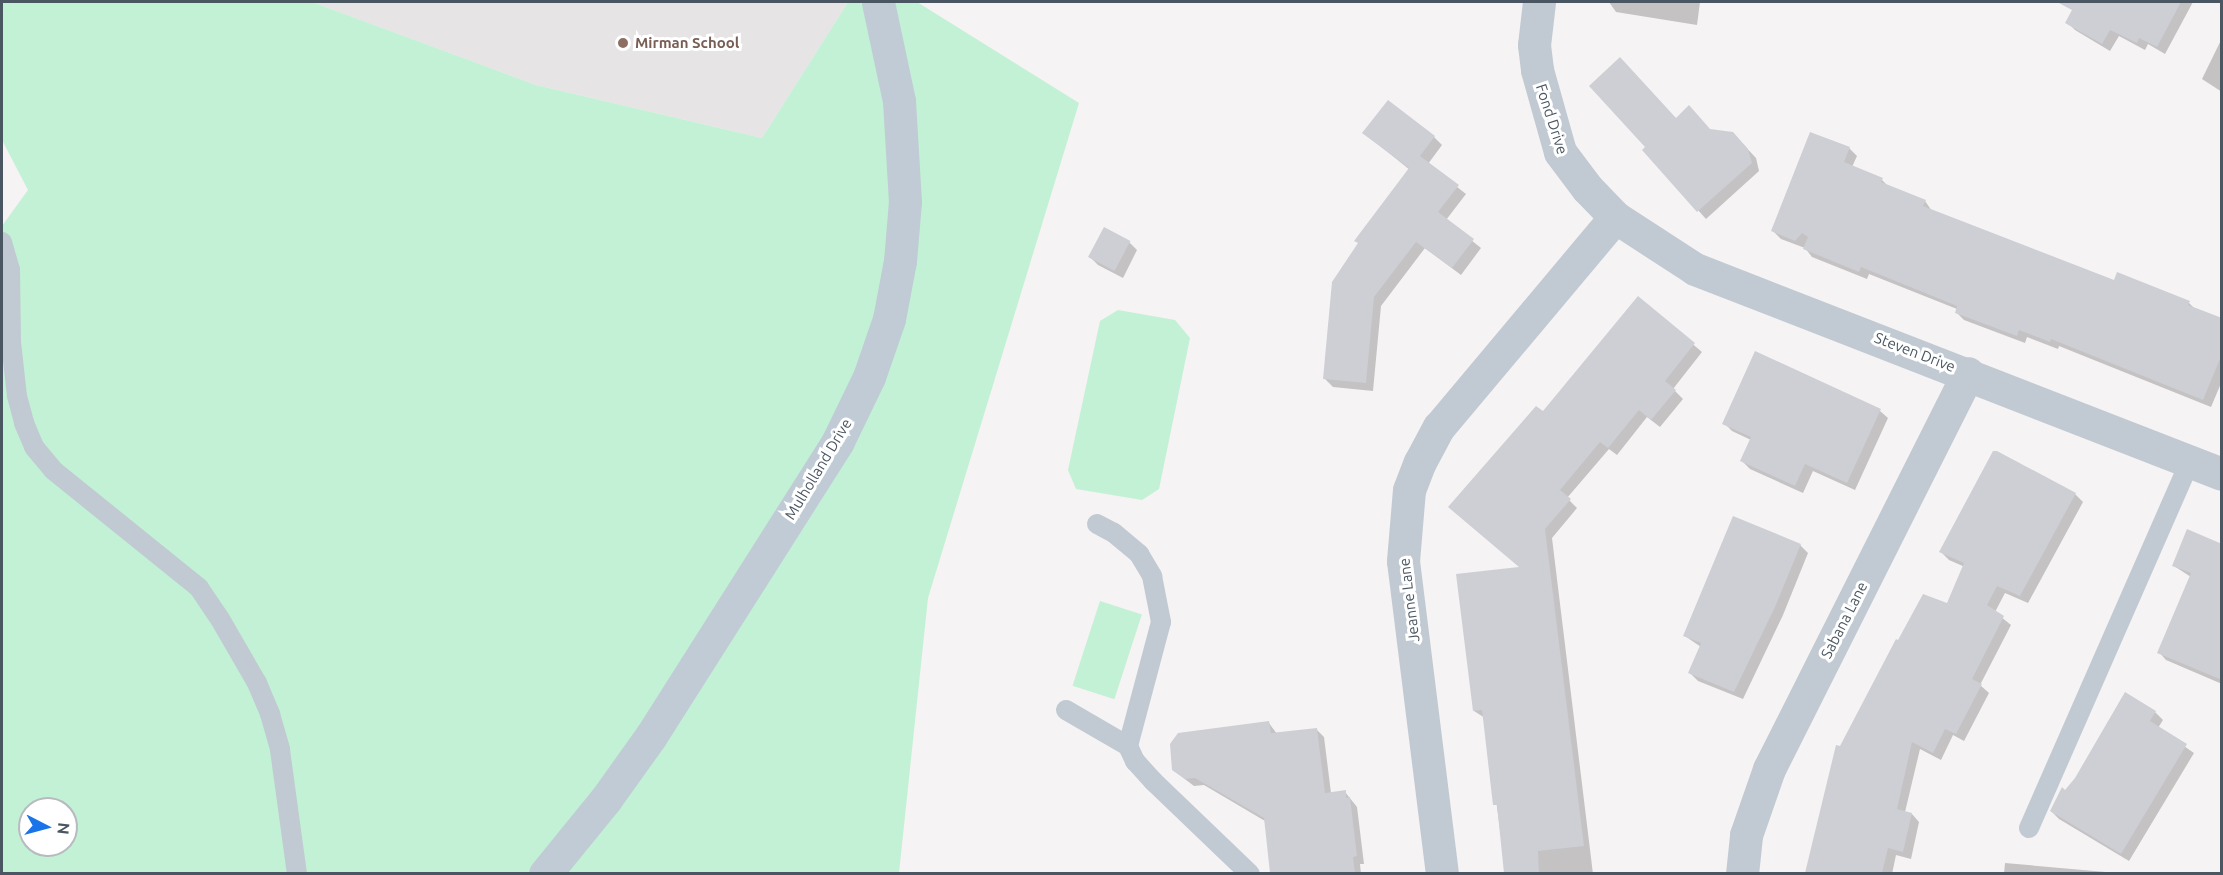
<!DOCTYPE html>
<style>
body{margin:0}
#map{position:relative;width:2223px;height:875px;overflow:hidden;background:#f5f3f3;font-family:Ubuntu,sans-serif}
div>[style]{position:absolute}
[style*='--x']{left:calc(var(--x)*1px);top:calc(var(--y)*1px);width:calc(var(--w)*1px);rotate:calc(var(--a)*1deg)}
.education>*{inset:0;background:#e6e4e5}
.green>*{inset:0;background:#c3f1d5;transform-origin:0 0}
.shadow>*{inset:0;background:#0003}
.building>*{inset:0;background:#cdcfd5;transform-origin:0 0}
.service>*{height:20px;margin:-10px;padding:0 10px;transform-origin:10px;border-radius:10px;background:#c1cad2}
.minor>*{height:33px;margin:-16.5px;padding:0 16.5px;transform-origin:16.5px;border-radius:16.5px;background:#c1cad2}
.secondary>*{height:33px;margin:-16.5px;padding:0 16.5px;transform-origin:16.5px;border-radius:16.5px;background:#c1cbd6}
.dots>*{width:16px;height:16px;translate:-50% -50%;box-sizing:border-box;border:3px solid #fff;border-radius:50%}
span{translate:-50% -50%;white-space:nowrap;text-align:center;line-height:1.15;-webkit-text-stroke:6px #fff;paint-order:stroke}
.education-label{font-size:15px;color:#785e54;font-weight:700}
.left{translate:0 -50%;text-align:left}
.street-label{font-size:15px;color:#4a5661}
.frame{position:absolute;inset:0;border:3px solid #4a5661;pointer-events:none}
.north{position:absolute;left:18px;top:797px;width:60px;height:60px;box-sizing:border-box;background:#fff;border:2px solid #b7bbc0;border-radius:50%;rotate:96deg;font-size:16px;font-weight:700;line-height:24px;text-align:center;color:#4a5661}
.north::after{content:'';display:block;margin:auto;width:21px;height:27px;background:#1a73e8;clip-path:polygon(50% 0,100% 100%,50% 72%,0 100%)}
</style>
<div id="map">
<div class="education">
<div style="clip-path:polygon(312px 2px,848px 2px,762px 138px,536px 85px)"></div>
</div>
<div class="green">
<div style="clip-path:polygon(evenodd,2px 2px,312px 2px,536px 85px,762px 138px,848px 2px,917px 2px,1079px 103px,928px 598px,899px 873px,2px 873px,2px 226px,28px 190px,2px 140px,2px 2px,30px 809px,66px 809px,66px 845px,30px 845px,30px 809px)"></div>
<div style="clip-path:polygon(1118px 310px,1175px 320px,1190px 338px,1159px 489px,1142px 500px,1076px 489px,1068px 470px,1100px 321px)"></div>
<div style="left:1100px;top:601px;width:44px;height:89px;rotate:18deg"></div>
</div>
<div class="shadow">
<div style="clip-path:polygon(1609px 2px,1700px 2px,1697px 25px,1616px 12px)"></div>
<div style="clip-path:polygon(2063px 2px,2193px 2px,2165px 54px,2148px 44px,2145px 50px,2119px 36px,2110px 51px,2075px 30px,2067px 22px,2075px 8px)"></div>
<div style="clip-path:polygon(2222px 38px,2222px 92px,2202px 79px)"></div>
<div style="clip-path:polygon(1676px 120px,1741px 142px,1756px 158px,1759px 171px,1706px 219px,1644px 150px)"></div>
<div style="clip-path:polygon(1364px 133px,1434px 137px,1442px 145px,1428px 164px,1466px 194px,1446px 220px,1481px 248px,1461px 275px,1425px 248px,1381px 306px,1373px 391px,1333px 387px,1325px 379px,1410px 170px)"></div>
<div style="clip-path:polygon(1849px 148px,1857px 156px,1852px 167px,1882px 180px,1889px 187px,1925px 201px,1932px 211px,2115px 281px,2189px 303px,2196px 310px,2222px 320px,2222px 381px,2211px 407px,2059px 346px,2058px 349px,2027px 337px,2025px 343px,1964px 320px,1956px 312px,1957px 309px,1869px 274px,1867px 279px,1812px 257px,1805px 248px,1781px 239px,1773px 231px)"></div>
<div style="clip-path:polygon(1104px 229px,1129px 242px,1137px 250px,1123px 278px,1098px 265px,1090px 257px)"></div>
<div style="clip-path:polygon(1638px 298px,1702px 352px,1673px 389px,1683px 399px,1660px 427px,1647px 417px,1617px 455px,1609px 449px,1567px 498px,1577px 508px,1552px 538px,1593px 874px,1506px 874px,1485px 718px,1474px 711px,1521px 568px,1543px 413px)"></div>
<div style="clip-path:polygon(1880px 411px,1888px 418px,1855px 490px,1813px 471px,1803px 493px,1750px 469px,1742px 461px,1751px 440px,1732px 431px,1724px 423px)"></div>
<div style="clip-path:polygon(2075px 494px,2083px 502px,2028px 603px,2005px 593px,1995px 612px,2011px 625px,1980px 685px,1989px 693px,1964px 741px,1953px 735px,1941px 760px,1920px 749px,1905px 812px,1912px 814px,1919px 822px,1911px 859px,1896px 855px,1892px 874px,1806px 874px,1837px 747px,1841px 748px,1899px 642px,1948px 605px,1965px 567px,1949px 560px,1941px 552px)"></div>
<div style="clip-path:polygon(1800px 545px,1808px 553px,1783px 615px,1743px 699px,1698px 681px,1690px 673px,1701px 647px,1685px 636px)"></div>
<div style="clip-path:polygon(2222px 546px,2222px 684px,2166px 660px,2159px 652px,2191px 577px,2174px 566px)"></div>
<div style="clip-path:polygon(2155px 712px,2163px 720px,2158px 728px,2194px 753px,2129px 861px,2059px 819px,2051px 811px,2065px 792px)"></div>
<div style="clip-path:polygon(1269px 723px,1277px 734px,1316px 729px,1324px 737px,1331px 793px,1345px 792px,1357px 807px,1364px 864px,1360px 864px,1361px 874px,1271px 874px,1265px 821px,1204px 785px,1194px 786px,1173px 770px)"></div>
<div style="clip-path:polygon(2005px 863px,2117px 873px,2118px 874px,2004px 874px)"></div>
</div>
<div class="building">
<div style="clip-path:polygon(2057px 2px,2181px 2px,2157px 47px,2139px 38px,2137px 43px,2110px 30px,2102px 44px,2065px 23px,2072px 10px)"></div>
<div style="clip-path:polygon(1620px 57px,1676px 118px,1689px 105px,1710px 129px,1733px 132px,1748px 149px,1752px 163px,1697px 212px,1642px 150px,1645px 147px,1589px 86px)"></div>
<div style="clip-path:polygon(1388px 100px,1435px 136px,1420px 156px,1459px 185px,1438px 212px,1474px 239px,1452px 268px,1416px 242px,1374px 297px,1366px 383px,1323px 379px,1332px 282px,1358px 243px,1354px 241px,1409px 168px,1362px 133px)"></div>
<div style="clip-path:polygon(1810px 132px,1850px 147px,1844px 162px,1883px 178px,1881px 182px,1926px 200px,1923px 206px,2114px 280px,2117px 272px,2190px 301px,2188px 305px,2222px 318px,2222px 354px,2203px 400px,2051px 339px,2050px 342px,2019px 330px,2017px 336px,1955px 313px,1957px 306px,1861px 267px,1859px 272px,1803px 249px,1808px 237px,1802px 233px,1795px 241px,1771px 231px)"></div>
<div style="left:1104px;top:227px;width:30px;height:34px;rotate:28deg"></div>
<div style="clip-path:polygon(1638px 296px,1695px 343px,1665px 381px,1676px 390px,1651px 420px,1639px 410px,1608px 448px,1600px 442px,1560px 490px,1571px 499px,1545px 529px,1584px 846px,1538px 851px,1539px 873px,1504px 873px,1497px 805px,1493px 805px,1482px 710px,1473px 711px,1456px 574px,1519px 567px,1448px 507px,1536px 406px,1543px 411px)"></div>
<div style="clip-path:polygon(1755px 351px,1881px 409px,1847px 483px,1805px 464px,1795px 486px,1740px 461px,1751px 437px,1722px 424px)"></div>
<div style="clip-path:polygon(1993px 451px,1997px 451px,2076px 493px,2020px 596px,1997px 586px,1987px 605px,2004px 616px,1972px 679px,1982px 684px,1956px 734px,1945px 729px,1933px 753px,1912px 742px,1897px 809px,1912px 813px,1903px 852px,1888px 848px,1882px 873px,1805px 873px,1836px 745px,1840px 746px,1896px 639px,1898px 640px,1923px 594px,1947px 603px,1964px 563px,1939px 552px)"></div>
<div style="clip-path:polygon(1733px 516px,1801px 544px,1775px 607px,1734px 692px,1688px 673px,1701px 643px,1683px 636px)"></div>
<div style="clip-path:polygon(2187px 529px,2222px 544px,2222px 680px,2157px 653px,2191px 573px,2172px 566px)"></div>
<div style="clip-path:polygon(2125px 692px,2156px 711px,2150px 721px,2187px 744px,2121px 854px,2050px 811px,2062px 787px,2065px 790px,2075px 778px)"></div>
<div style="clip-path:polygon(1269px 721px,1271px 733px,1317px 728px,1325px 793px,1346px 790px,1346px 798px,1350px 797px,1357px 856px,1353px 857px,1355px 873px,1270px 873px,1264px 818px,1195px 778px,1185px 779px,1172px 770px,1170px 744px,1178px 733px)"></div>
</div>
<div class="service">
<div style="--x:2;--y:242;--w:29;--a:74"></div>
<div style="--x:10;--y:270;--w:72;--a:89.2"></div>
<div style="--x:11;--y:342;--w:54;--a:83.7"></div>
<div style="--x:17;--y:396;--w:28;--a:75"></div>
<div style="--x:24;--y:423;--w:26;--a:67"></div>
<div style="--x:34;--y:447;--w:30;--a:50"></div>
<div style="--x:53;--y:470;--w:188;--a:38.9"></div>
<div style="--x:199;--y:588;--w:37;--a:56"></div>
<div style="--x:220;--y:619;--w:74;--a:60"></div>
<div style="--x:257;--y:683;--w:34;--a:67"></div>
<div style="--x:270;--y:714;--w:37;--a:74"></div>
<div style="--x:280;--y:750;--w:125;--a:82.2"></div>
<div style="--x:1097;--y:524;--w:19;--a:28"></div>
<div style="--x:1114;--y:533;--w:33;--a:40"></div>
<div style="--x:1139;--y:554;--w:26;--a:59"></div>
<div style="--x:1152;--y:576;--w:47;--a:78.9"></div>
<div style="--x:1161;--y:622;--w:128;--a:104.9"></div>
<div style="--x:1128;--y:746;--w:17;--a:65"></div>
<div style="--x:1135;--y:761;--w:27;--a:48"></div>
<div style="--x:1153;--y:781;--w:134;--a:43.8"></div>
<div style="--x:1066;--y:710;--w:72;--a:30.1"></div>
<div style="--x:2029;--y:828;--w:400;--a:-66.3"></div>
</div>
<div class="minor">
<div style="--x:1539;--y:2;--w:43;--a:96.6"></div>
<div style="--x:1534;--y:45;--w:25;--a:83"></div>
<div style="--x:1537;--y:70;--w:85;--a:74.3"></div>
<div style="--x:1560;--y:152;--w:45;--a:53.1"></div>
<div style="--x:1587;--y:188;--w:40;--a:46"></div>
<div style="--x:1615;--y:217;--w:95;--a:33"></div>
<div style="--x:1695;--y:269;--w:565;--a:21.26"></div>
<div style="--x:1442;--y:874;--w:315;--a:-97.1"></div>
<div style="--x:1403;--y:561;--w:71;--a:-85.2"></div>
<div style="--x:1409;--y:490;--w:30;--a:-69"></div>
<div style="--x:1420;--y:462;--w:40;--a:-62"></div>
<div style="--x:1439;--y:427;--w:274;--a:-50"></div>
<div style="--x:1742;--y:874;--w:39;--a:-84"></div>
<div style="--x:1746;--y:835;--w:70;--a:-70.8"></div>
<div style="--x:1769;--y:769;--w:443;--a:-63.3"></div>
</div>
<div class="secondary">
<div style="--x:545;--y:874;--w:97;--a:-50.9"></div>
<div style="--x:606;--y:799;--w:77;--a:-54.5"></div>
<div style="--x:651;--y:736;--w:349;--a:-57.6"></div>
<div style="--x:838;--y:441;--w:71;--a:-64.2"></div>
<div style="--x:869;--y:377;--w:61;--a:-71"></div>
<div style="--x:889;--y:319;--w:59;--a:-79.3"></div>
<div style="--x:900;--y:261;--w:59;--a:-85.2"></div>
<div style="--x:905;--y:202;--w:101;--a:-93.4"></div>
<div style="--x:899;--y:101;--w:101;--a:-102"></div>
</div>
<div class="dots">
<div style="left:623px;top:43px;background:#8d6e63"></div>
</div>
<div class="education-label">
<span class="left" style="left:635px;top:43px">Mirman School</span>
</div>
<div class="street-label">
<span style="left:1552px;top:119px;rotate:72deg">Fond Drive</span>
<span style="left:1915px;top:352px;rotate:21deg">Steven Drive</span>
<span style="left:818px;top:469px;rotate:-59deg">Mulholland Drive</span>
<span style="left:1409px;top:600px;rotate:-97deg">Jeanne Lane</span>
<span style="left:1844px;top:620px;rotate:-63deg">Sabana Lane</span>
</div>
<div class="frame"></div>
<div class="north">N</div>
</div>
